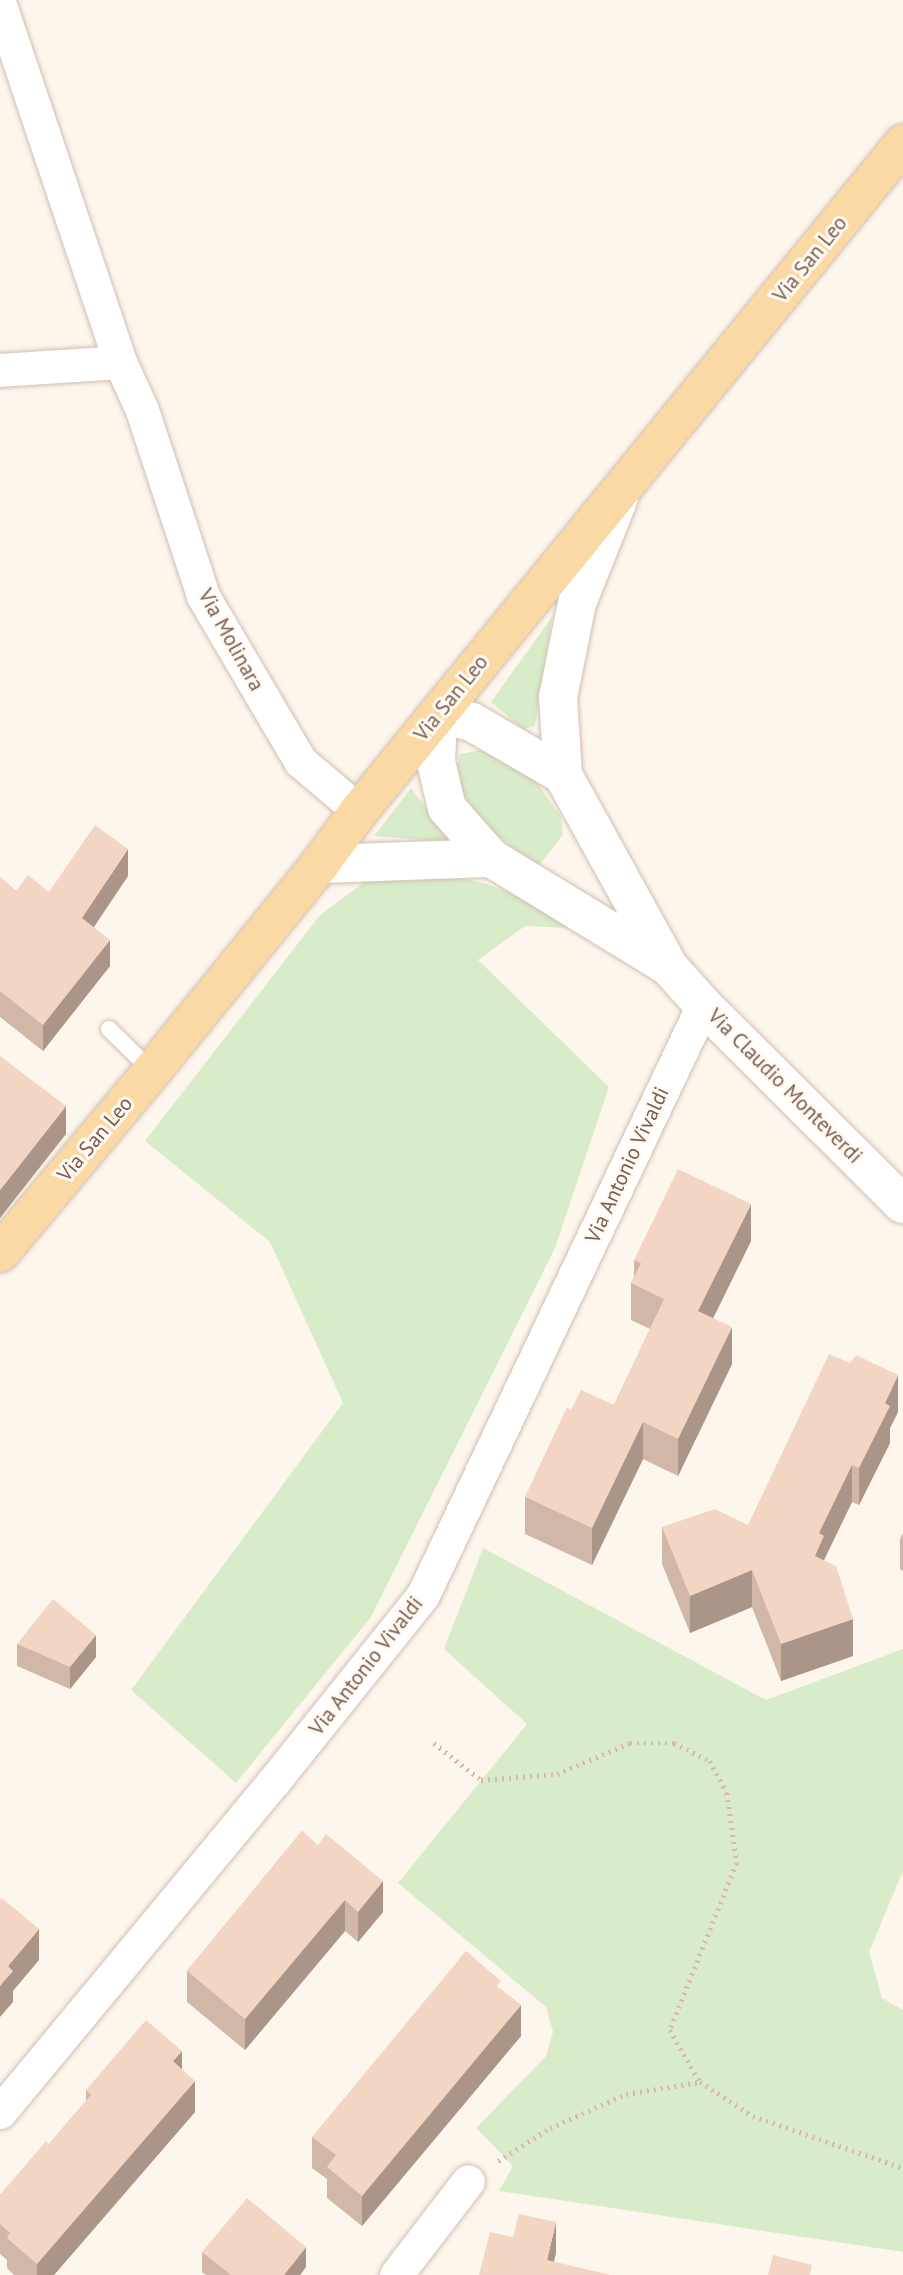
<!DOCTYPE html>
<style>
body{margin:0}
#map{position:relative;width:903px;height:2275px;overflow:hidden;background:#fdf6ec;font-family:"PT Sans",sans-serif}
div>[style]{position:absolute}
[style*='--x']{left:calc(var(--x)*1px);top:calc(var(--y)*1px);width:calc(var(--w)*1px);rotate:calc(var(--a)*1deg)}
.green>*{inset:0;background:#d8ecc9}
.path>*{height:4.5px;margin-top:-2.25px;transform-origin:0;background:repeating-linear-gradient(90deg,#d9b8a5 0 2px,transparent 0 7px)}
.roads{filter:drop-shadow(0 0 2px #d1beb0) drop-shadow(0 0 2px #d1beb0)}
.lane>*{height:16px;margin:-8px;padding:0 8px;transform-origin:8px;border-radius:8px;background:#fff}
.street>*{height:33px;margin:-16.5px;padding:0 16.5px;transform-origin:16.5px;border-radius:16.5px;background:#fff}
.secondary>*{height:38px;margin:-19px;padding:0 19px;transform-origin:19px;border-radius:19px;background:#fff}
.primary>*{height:38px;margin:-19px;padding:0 19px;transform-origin:19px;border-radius:19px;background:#fbd9a5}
.wall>*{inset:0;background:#d1b7a8}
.shaded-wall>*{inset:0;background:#aa9588}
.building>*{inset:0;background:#f3d5c3}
span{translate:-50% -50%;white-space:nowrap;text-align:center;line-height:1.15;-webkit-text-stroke:6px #fffaf3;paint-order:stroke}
.street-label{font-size:21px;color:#7a5c4d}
</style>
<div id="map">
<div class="green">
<div style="clip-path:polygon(552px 617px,535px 726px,523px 729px,491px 702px)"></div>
<div style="clip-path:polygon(481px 750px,533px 777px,561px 817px,563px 835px,540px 864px,530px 861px,482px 824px,460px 787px,457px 770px,460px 754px)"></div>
<div style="clip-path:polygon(411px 788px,451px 842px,374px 836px)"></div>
<div style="clip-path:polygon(432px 872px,487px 884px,541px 906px,568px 928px,525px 926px,478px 960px,609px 1087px,555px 1248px,371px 1617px,236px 1783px,131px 1690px,343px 1403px,270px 1242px,145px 1141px,320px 915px,370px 878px)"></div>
<div style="clip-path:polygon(483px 1548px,766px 1700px,903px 1649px,903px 1871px,869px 1952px,882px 1998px,903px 2010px,903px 2252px,499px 2191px,513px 2166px,476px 2128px,546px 2056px,553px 2032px,546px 2007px,398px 1883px,527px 1724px,444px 1649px)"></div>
</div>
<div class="path">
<div style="--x:434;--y:1743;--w:60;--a:38.2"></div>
<div style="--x:481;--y:1780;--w:76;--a:-4.5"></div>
<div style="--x:557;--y:1774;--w:79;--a:-23"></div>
<div style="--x:630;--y:1743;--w:44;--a:0"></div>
<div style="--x:674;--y:1743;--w:40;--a:26.6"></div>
<div style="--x:710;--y:1761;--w:36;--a:62"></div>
<div style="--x:727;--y:1793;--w:71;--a:81.9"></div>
<div style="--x:737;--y:1863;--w:180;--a:111.9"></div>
<div style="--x:670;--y:2030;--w:60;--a:60"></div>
<div style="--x:700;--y:2082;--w:63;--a:32.7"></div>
<div style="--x:753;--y:2116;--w:159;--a:19.1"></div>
<div style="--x:498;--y:2161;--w:62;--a:-32.4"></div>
<div style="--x:550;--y:2128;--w:83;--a:-24.1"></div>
<div style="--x:626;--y:2094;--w:75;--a:-9.2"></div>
</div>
<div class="roads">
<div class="lane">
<div style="--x:109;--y:1029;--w:60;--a:44.3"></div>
</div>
<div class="street">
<div style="--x:0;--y:5;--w:377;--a:71.4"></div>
<div style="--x:120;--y:362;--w:53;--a:65.4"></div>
<div style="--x:142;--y:410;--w:196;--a:71.8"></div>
<div style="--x:203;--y:596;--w:191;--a:59.5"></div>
<div style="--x:300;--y:761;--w:77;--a:40.3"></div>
<div style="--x:0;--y:370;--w:120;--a:-3.8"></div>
<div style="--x:0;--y:2112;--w:430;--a:-50.4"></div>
<div style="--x:274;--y:1781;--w:238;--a:-51.3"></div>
<div style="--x:423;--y:1595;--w:653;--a:-64.61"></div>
<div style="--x:396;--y:2275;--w:118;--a:-52.5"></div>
</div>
<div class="secondary">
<div style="--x:619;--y:498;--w:113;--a:111.8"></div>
<div style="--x:577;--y:603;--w:96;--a:101.4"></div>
<div style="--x:558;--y:697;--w:78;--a:86.3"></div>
<div style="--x:563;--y:775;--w:219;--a:61.1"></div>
<div style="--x:669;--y:967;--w:51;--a:48.2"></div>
<div style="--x:703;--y:1005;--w:282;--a:44.9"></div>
<div style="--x:491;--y:858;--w:67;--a:-131.3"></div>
<div style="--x:447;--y:808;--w:47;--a:-103.4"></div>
<div style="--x:436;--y:762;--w:48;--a:-87.6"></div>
<div style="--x:438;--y:714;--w:35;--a:13"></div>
<div style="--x:472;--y:722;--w:105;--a:30.2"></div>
<div style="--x:320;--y:864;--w:171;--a:-2"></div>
<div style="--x:491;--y:858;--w:205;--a:31.4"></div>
</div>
<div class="primary">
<div style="--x:0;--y:1253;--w:237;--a:-50.1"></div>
<div style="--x:152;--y:1071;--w:267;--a:-50.9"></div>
<div style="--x:320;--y:864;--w:66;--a:-53.7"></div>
<div style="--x:359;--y:811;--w:861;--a:-50.8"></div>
</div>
</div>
<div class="wall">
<div style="clip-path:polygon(128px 876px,93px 927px,110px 966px,43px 1051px,0 1017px,0 877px,16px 891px,49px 892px)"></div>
<div style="clip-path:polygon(751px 1241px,713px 1318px,732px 1364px,678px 1476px,643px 1459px,592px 1565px,525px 1534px,525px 1497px,571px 1410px,614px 1405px,650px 1329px,631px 1320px,631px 1283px,634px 1277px,634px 1260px)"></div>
<div style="clip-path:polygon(898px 1412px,890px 1428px,890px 1443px,859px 1505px,852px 1502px,824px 1560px,853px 1656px,781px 1681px,752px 1607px,690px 1633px,662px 1564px,662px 1527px,748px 1525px)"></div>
<div style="clip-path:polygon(903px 1533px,903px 1571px,900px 1569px,900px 1539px)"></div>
<div style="clip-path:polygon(17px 1644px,96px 1657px,70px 1689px,17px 1666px)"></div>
<div style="clip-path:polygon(302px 1831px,383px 1912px,358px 1942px,345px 1931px,245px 2050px,187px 2002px,187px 1971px)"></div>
<div style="clip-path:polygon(501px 1990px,521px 2036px,362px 2226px,327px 2198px,327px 2179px,312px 2168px,312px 2137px)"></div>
<div style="clip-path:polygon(182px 2069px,195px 2112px,54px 2275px,14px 2275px,7px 2268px,7px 2260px,0 2254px,0 2195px,49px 2144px,86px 2101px,86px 2090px)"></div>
<div style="clip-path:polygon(202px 2252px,306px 2267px,300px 2275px,206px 2275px,202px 2272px)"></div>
</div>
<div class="shaded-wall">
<div style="clip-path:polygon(128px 849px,128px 876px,82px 945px,82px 918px)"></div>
<div style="clip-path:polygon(110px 940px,110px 966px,43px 1051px,43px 1025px)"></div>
<div style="clip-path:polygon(66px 1106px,66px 1134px,0 1218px,0 1190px)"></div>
<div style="clip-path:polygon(751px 1204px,751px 1241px,698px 1349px,698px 1311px)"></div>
<div style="clip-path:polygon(732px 1327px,732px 1364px,678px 1476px,678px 1439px)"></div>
<div style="clip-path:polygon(898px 1375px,898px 1412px,890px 1428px,890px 1443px,859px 1505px,859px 1468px,885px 1403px)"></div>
<div style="clip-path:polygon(643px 1422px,643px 1459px,592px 1565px,592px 1528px)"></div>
<div style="clip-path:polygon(852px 1465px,852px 1502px,824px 1560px,824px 1573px,815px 1556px,819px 1533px)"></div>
<div style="clip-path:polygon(752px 1570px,752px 1607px,690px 1633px,690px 1596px)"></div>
<div style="clip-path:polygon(853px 1619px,853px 1656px,781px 1681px,781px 1644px)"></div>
<div style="clip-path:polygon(96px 1635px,96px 1657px,70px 1689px,70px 1667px)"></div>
<div style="clip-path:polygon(383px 1881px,383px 1912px,358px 1942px,358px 1912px)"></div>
<div style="clip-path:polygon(345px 1900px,345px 1931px,245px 2050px,245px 2019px)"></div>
<div style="clip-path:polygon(39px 1929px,39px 1960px,13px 1991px,13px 2002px,0 2017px,0 1986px,8px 1966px)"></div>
<div style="clip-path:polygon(521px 2005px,521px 2036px,362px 2226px,362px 2196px)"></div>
<div style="clip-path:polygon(182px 2051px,182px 2082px,173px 2061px)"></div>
<div style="clip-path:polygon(195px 2081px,195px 2112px,54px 2275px,37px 2275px,37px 2264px)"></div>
<div style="clip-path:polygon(556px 2222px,556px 2253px,551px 2275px,547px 2260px)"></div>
<div style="clip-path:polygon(306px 2247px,306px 2267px,300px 2275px,284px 2275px)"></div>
</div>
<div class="building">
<div style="clip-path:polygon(95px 825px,128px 849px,82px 918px,110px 940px,43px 1025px,0 991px,0 877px,16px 891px,28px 875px,49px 892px)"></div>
<div style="clip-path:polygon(0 1056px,66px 1106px,0 1190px)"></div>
<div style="clip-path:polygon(678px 1169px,751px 1204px,698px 1311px,732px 1327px,678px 1439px,643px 1422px,592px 1528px,525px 1497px,567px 1407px,571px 1410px,581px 1390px,614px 1405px,664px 1299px,631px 1283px,641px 1263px,634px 1260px)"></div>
<div style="clip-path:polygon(829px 1354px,850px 1363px,856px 1355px,898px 1375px,885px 1403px,890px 1406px,859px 1468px,852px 1465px,819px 1533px,824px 1536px,815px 1556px,836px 1566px,853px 1619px,781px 1644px,752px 1570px,690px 1596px,662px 1527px,715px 1509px,748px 1525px)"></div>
<div style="clip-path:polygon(53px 1599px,96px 1635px,70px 1667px,17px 1644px)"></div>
<div style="clip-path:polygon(302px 1831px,318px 1845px,326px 1834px,383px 1881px,358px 1912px,345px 1900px,245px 2019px,187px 1971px)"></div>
<div style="clip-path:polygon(2px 1898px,39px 1929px,8px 1966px,13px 1971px,0 1986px,0 1900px)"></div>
<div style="clip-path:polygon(466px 1951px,501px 1981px,497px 1986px,521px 2005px,362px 2196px,327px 2167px,336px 2155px,312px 2137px)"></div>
<div style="clip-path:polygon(146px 2020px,182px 2051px,173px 2061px,195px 2081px,37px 2264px,7px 2238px,10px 2233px,0 2224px,0 2195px,46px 2141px,49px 2144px,91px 2095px,86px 2090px)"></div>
<div style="clip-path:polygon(247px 2198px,306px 2247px,284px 2275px,231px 2275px,202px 2252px)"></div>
<div style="clip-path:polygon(519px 2214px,556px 2222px,547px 2260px,611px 2275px,479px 2275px,490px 2232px,513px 2237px)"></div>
<div style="clip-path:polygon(773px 2255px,812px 2265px,810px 2275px,768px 2275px)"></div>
</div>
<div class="street-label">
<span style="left:810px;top:259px;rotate:-51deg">Via San Leo</span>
<span style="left:231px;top:640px;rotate:61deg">Via Molinara</span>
<span style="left:451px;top:698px;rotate:-51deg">Via San Leo</span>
<span style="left:785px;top:1086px;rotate:45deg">Via Claudio Monteverdi</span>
<span style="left:95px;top:1139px;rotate:-50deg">Via San Leo</span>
<span style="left:627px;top:1165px;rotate:-65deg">Via Antonio Vivaldi</span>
<span style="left:366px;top:1666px;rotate:-52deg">Via Antonio Vivaldi</span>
</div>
</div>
